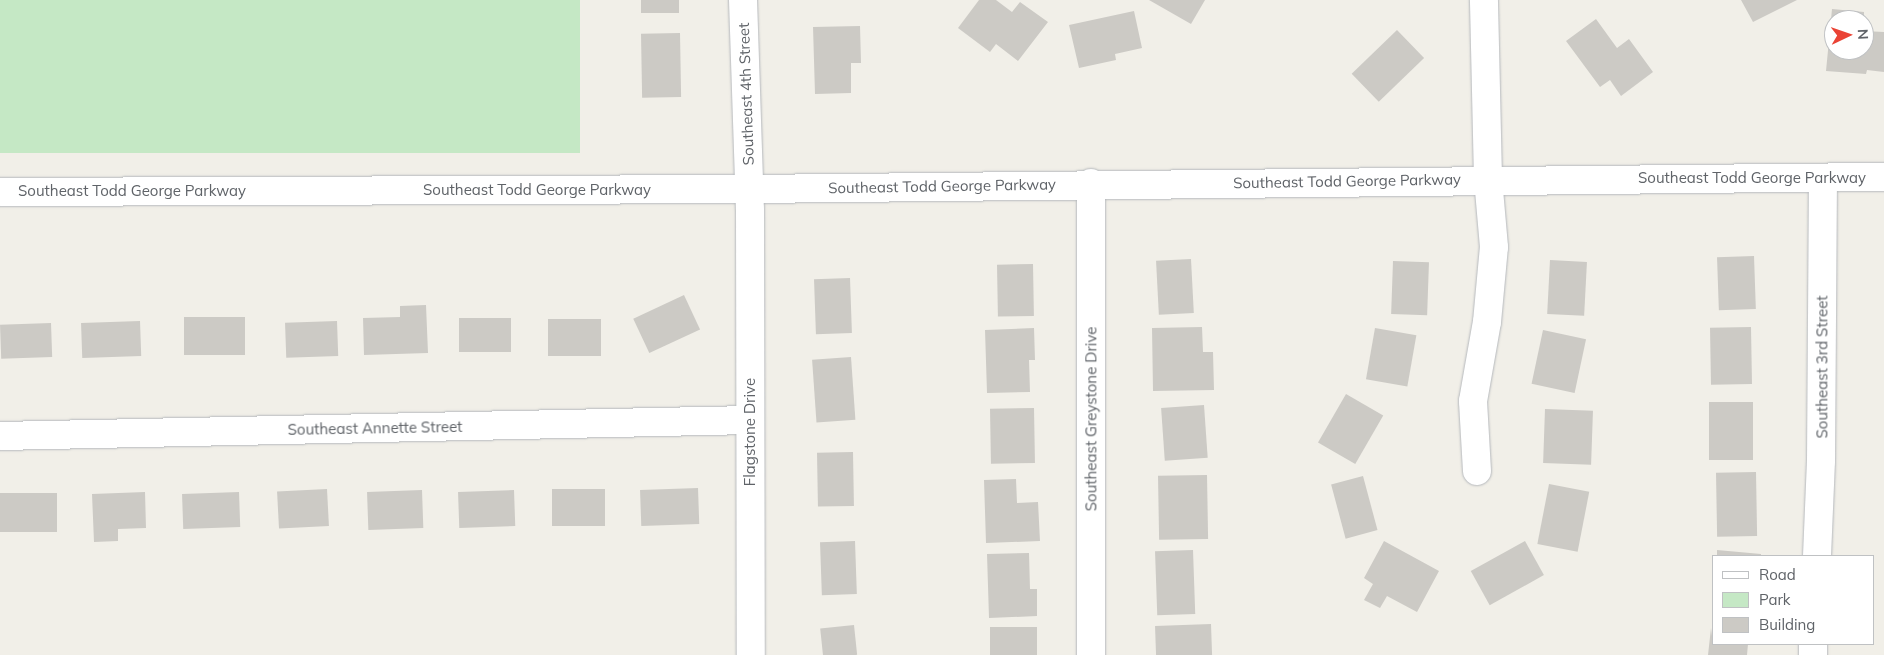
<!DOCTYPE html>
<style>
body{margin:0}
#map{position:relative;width:1884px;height:655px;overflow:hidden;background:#f1efe8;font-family:Mulish,sans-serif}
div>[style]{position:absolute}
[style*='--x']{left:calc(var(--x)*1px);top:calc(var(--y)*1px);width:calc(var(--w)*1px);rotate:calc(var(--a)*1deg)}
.green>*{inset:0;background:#c5e8c5;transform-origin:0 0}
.building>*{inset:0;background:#cccac5;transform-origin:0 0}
.roads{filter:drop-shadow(0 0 1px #b5b8bc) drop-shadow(0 0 1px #b5b8bc)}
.street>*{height:28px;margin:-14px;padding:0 14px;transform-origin:14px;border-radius:14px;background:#fff}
.secondary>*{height:28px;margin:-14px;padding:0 14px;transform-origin:14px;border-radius:14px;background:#fff}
span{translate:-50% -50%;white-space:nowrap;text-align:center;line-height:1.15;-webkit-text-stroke:4px #fff;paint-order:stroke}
.street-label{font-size:15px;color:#5f6368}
.legend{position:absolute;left:1712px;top:555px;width:162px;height:90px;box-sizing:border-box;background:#fff;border:1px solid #bfc1c3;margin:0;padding:6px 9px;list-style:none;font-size:15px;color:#5f6368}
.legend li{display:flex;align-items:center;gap:10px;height:25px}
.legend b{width:25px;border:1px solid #bfc1c3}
.north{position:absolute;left:1824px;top:10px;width:50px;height:50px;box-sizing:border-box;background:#fff;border:1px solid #bfc1c3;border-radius:50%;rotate:87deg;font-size:14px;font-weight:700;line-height:20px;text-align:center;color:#5f6368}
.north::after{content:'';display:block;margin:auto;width:18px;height:22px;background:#ea4335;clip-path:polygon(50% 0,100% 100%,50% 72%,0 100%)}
</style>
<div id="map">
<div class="green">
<div style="left:0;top:0;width:580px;height:153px"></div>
</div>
<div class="building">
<div style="left:641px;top:0;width:38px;height:13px"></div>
<div style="clip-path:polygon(979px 0,996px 0,1012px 12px,1020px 2px,1048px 22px,1018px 61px,996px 44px,990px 52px,958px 28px)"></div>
<div style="clip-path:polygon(1149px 0,1205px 0,1191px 24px)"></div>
<div style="clip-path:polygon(1741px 0,1797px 0,1753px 22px)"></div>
<div style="clip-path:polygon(1832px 9px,1864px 12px,1864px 20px,1834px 20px,1834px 50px,1864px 50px,1864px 31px,1884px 32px,1884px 72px,1867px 70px,1866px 74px,1826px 71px)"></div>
<div style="clip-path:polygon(1134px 11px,1142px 48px,1115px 54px,1116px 60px,1079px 68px,1069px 25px)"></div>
<div style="clip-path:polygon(1596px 19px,1617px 48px,1629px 39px,1653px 72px,1621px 96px,1610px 80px,1600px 87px,1566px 41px)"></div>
<div style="clip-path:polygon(860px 26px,861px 63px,851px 63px,851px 93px,815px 94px,813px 27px)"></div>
<div style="left:1397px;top:30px;width:39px;height:63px;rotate:46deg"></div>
<div style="left:680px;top:33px;width:64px;height:39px;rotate:89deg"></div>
<div style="left:1754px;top:256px;width:53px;height:37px;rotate:88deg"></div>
<div style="left:1191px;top:259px;width:54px;height:35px;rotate:87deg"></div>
<div style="left:1550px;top:260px;width:37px;height:54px;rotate:3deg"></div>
<div style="left:1393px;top:261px;width:36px;height:53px;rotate:2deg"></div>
<div style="left:1033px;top:264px;width:52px;height:36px;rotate:89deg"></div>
<div style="left:850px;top:278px;width:55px;height:36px;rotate:88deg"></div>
<div style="left:684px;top:295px;width:38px;height:56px;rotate:65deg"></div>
<div style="clip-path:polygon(426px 305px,428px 353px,364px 355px,363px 318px,400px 317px,400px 306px)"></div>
<div style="left:245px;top:317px;width:38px;height:61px;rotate:90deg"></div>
<div style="left:459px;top:318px;width:52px;height:34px"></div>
<div style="left:601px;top:319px;width:37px;height:53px;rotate:90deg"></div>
<div style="left:140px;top:321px;width:35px;height:59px;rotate:88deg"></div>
<div style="left:337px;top:321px;width:35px;height:52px;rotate:88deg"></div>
<div style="left:51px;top:323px;width:34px;height:51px;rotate:88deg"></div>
<div style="clip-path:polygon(1202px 327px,1203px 352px,1213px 352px,1214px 390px,1153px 391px,1152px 328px)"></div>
<div style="left:1751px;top:327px;width:57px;height:41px;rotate:89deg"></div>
<div style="clip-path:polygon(1034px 328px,1035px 360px,1029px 360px,1030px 392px,987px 393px,985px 330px)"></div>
<div style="left:1375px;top:328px;width:42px;height:52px;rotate:10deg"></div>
<div style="left:1543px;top:330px;width:44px;height:55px;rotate:12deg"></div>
<div style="left:851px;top:357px;width:63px;height:39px;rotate:86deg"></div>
<div style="left:1346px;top:394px;width:43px;height:56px;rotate:30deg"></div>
<div style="left:1709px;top:402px;width:44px;height:58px"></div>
<div style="left:1204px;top:405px;width:53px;height:43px;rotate:86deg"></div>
<div style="left:1034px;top:408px;width:55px;height:44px;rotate:89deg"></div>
<div style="left:1545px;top:409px;width:48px;height:54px;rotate:2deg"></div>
<div style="left:853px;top:452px;width:54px;height:36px;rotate:89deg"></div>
<div style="left:1756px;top:472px;width:64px;height:40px;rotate:89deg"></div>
<div style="left:1207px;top:475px;width:64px;height:49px;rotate:89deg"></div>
<div style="left:1363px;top:476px;width:56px;height:33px;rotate:75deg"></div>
<div style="clip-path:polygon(1016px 479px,1017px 503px,1038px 502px,1040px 541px,986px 543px,984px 480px)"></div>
<div style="left:1549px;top:484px;width:41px;height:61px;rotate:11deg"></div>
<div style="left:698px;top:488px;width:36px;height:58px;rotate:88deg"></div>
<div style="left:327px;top:489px;width:37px;height:50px;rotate:87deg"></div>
<div style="left:605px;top:489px;width:37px;height:53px;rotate:90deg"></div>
<div style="left:422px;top:490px;width:38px;height:55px;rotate:88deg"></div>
<div style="left:514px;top:490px;width:36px;height:56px;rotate:88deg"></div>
<div style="clip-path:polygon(145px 492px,146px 528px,118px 529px,118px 541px,94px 542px,92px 494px)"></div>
<div style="left:239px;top:492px;width:35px;height:57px;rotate:88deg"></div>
<div style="left:57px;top:493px;width:39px;height:57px;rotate:90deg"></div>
<div style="left:855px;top:541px;width:53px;height:35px;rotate:88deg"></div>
<div style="clip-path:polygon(1384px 541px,1439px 571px,1417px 612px,1387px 596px,1380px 608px,1364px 600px,1373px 584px,1364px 578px)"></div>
<div style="left:1525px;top:541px;width:39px;height:62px;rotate:61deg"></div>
<div style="left:1193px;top:550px;width:64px;height:38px;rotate:88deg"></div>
<div style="clip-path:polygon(1717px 550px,1761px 554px,1761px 556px,1717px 556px)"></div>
<div style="clip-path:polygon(1029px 553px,1030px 589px,1037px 589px,1037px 616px,989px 618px,987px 554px)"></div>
<div style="left:1211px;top:624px;width:31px;height:56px;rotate:88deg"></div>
<div style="left:854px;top:625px;width:30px;height:34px;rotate:84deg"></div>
<div style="left:1037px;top:627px;width:28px;height:47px;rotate:90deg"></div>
<div style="clip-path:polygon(1711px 628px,1713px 644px,1748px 644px,1747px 655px,1708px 655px)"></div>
</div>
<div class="roads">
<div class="street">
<div style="--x:743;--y:0;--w:210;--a:88.1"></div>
<div style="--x:750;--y:210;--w:445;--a:89.9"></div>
<div style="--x:0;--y:436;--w:750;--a:-1.22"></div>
<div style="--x:1477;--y:471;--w:70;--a:-93.3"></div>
<div style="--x:1473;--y:401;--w:80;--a:-80"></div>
<div style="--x:1487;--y:322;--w:75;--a:-84.7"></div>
<div style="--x:1494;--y:247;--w:68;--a:-95"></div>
<div style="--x:1488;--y:179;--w:179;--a:-91.3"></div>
<div style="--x:1817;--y:556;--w:95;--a:-87.6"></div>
<div style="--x:1821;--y:461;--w:283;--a:-89.6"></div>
<div style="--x:1091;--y:655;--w:472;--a:-90"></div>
<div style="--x:1813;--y:655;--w:11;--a:-90"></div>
</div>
<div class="secondary">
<div style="--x:0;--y:192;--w:749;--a:-0.23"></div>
<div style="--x:749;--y:189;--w:1135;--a:-0.61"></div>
</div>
</div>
<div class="street-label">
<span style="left:746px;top:94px;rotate:-92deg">Southeast 4th Street</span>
<span style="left:1752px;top:178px">Southeast Todd George Parkway</span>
<span style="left:1347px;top:181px;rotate:-1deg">Southeast Todd George Parkway</span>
<span style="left:942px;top:186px;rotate:-1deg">Southeast Todd George Parkway</span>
<span style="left:537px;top:190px">Southeast Todd George Parkway</span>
<span style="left:132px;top:191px">Southeast Todd George Parkway</span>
<span style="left:1822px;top:367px;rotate:-90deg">Southeast 3rd Street</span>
<span style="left:1091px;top:419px;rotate:-90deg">Southeast Greystone Drive</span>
<span style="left:375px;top:428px;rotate:-1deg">Southeast Annette Street</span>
<span style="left:750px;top:432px;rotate:-90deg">Flagstone Drive</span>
</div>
<ul class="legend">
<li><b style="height:6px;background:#fff"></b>Road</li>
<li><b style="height:14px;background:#c5e8c5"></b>Park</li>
<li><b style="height:14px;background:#cccac5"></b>Building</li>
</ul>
<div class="north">N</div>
</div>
